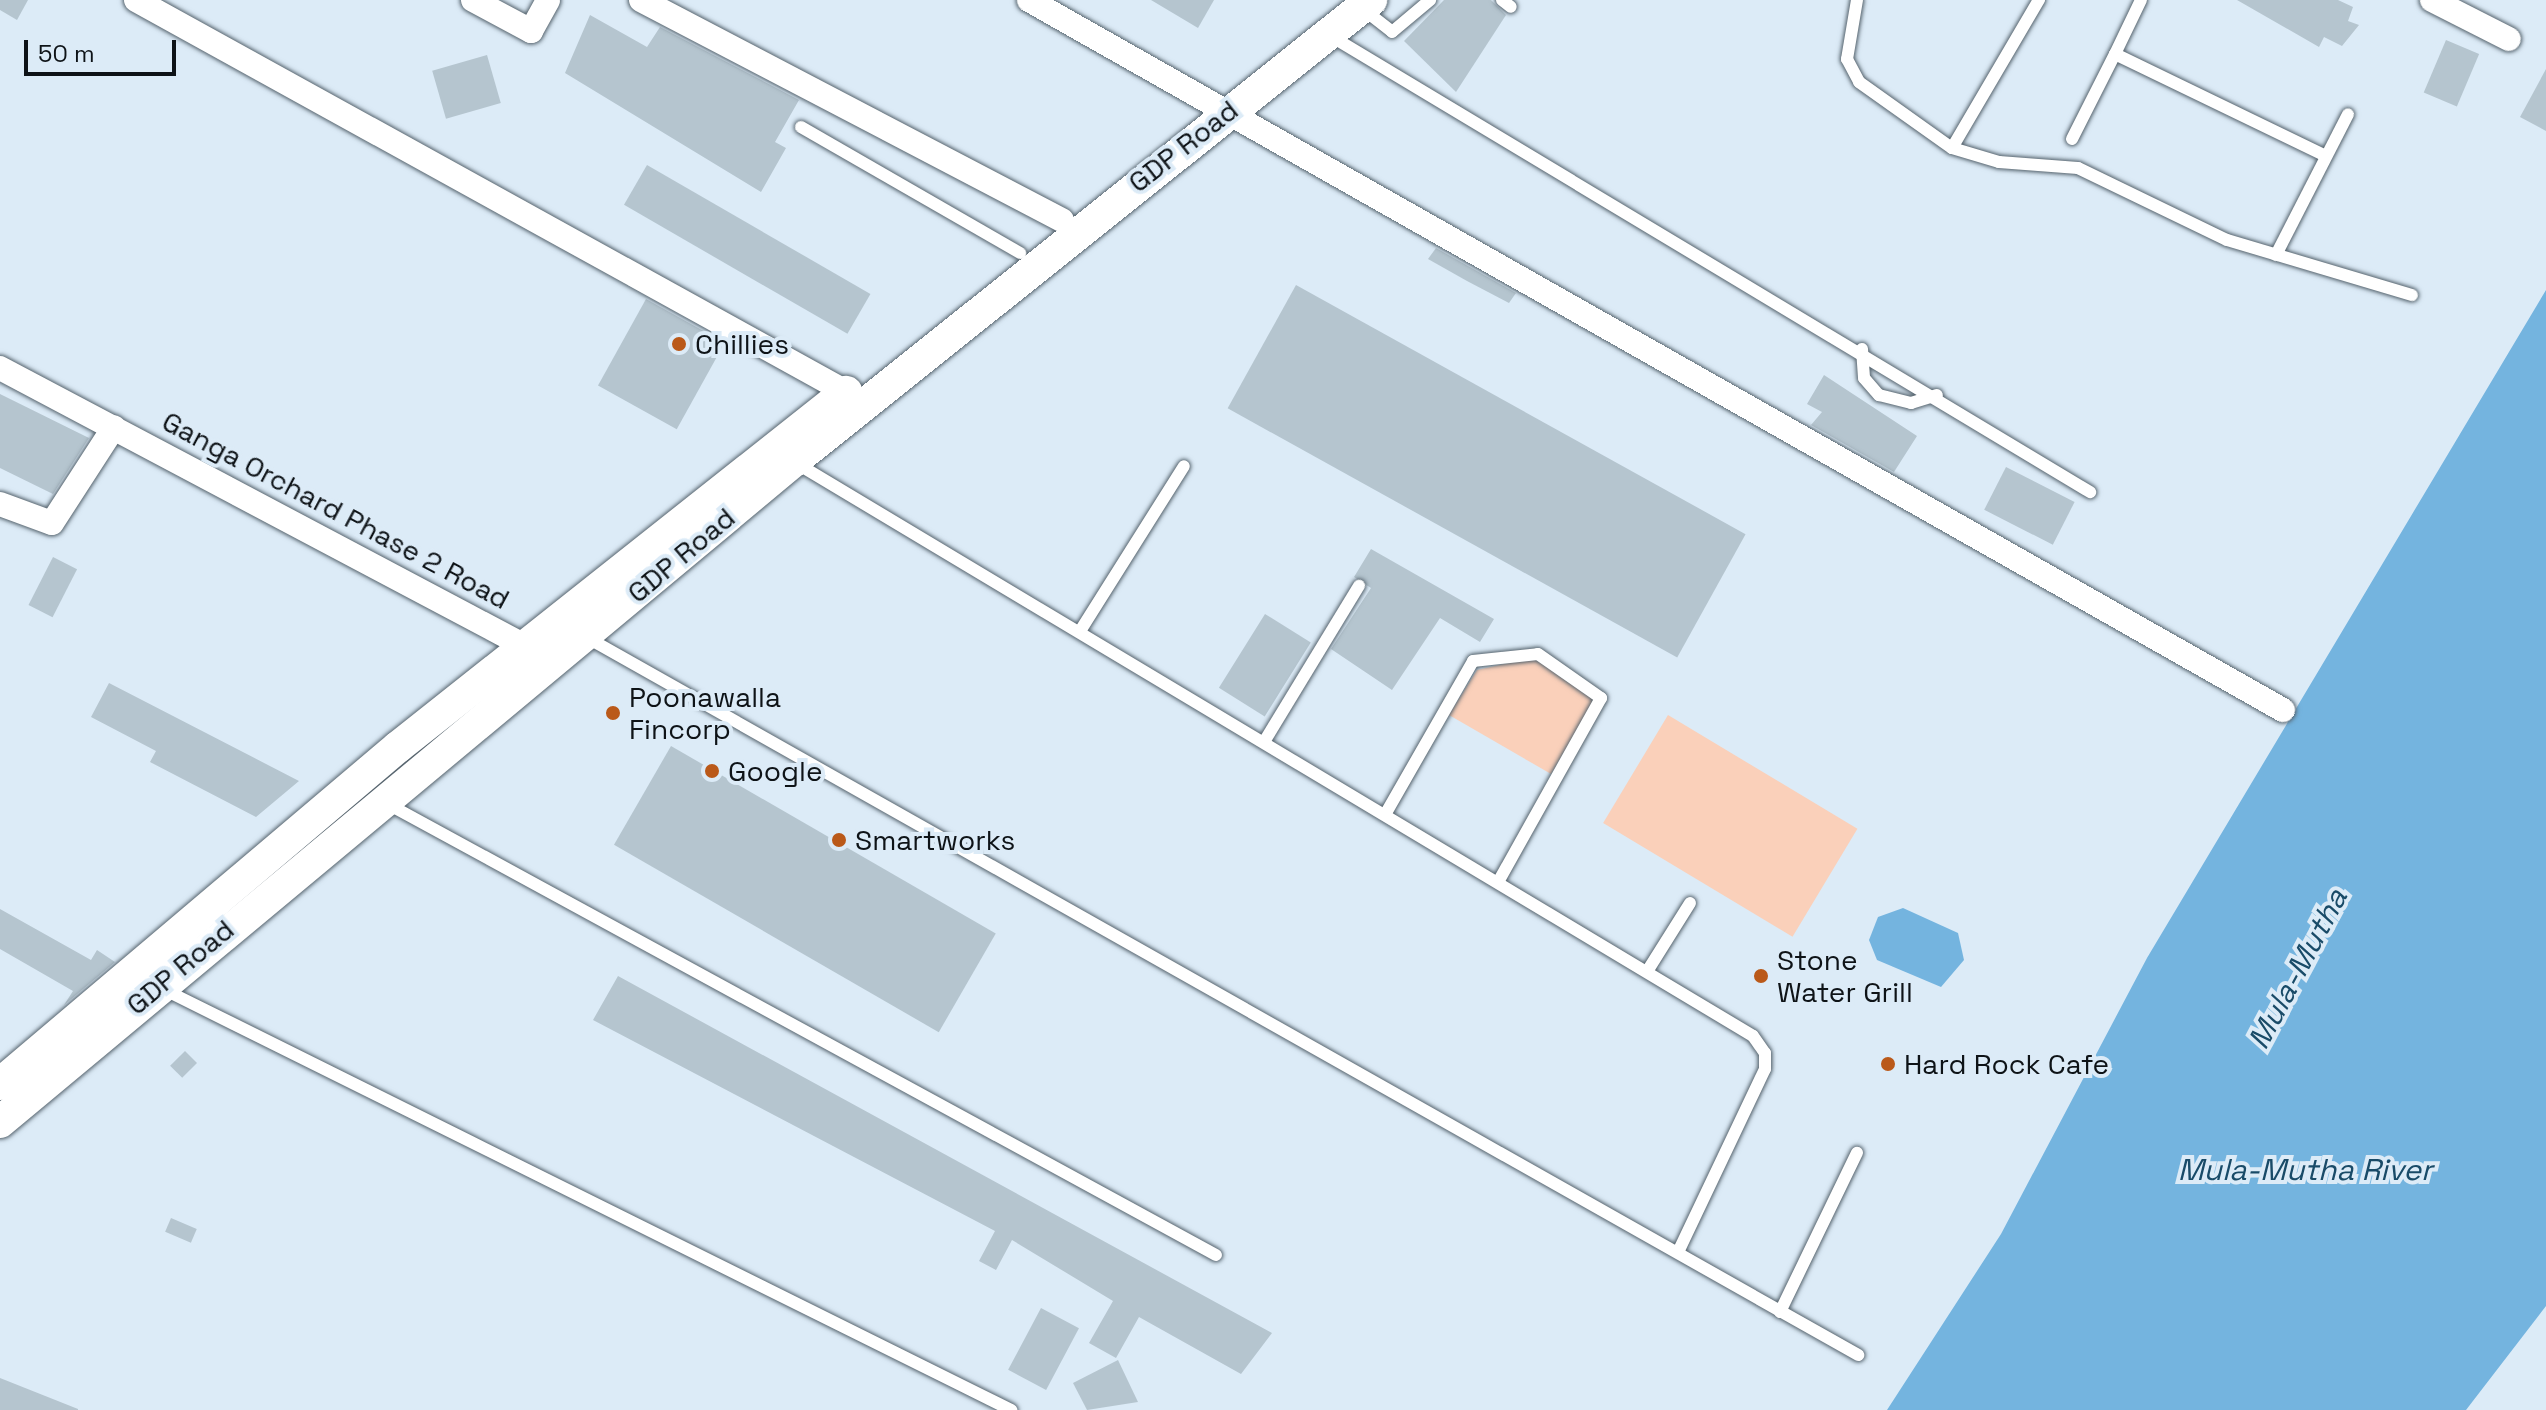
<!DOCTYPE html>
<style>
body{margin:0}
#map{position:relative;width:2546px;height:1410px;overflow:hidden;background:#dcebf7;font-family:"Space Grotesk",sans-serif}
div>[style]{position:absolute}
[style*='--x']{left:calc(var(--x)*1px);top:calc(var(--y)*1px);width:calc(var(--w)*1px);rotate:calc(var(--a)*1deg)}
.green>*{inset:0;background:#fad0ba;transform-origin:0 0}
.water>*{inset:0;background:#74b4df}
.building>*{inset:0;background:#b5c5cf;transform-origin:0 0}
.roads{filter:drop-shadow(0 0 2px #55636d) drop-shadow(0 0 2px #55636d)}
.service>*{height:12px;margin:-6px;padding:0 6px;transform-origin:6px;border-radius:6px;background:#fff}
.minor>*{height:24px;margin:-12px;padding:0 12px;transform-origin:12px;border-radius:12px;background:#fff}
.secondary>*{height:32px;margin:-16px;padding:0 16px;transform-origin:16px;border-radius:16px;background:#fff}
.dots>*{width:22px;height:22px;translate:-50% -50%;box-sizing:border-box;border:4px solid #dcebf7;border-radius:50%}
span{translate:-50% -50%;white-space:nowrap;text-align:center;line-height:1.15;-webkit-text-stroke:8px #dcebf7;paint-order:stroke}
.street-label{font-size:28px;color:#0e1317}
.poi-label{font-size:28px;color:#0e1317}
.left{translate:0 -50%;text-align:left}
.water-label{font-size:30px;color:#194b68;font-style:italic}
.scale{position:absolute;left:24px;top:40px;width:152px;height:36px;box-sizing:border-box;border:4px solid #0e1317;border-top:0;padding-left:10px;font-size:24px;line-height:28px;white-space:nowrap;color:#0e1317;-webkit-text-stroke:6px #dcebf7;paint-order:stroke}
</style>
<div id="map">
<div class="green">
<div style="clip-path:polygon(1535px 657px,1598px 694px,1551px 774px,1449px 715px,1477px 670px)"></div>
<div style="left:1668px;top:715px;width:221px;height:126px;rotate:31deg"></div>
</div>
<div class="water">
<div style="clip-path:polygon(2546px 290px,2546px 1306px,2466px 1410px,1887px 1410px,2001px 1234px,2147px 958px)"></div>
<div style="clip-path:polygon(1903px 908px,1958px 933px,1964px 960px,1941px 987px,1877px 960px,1869px 940px,1878px 917px)"></div>
</div>
<div class="building">
<div style="clip-path:polygon(0 0,28px 0,17px 20px,0 10px)"></div>
<div style="clip-path:polygon(1151px 0,1214px 0,1198px 28px)"></div>
<div style="clip-path:polygon(1444px 0,1491px 0,1506px 15px,1456px 92px,1404px 41px)"></div>
<div style="clip-path:polygon(2237px 0,2338px 0,2353px 7px,2348px 21px,2359px 25px,2342px 46px,2324px 37px,2319px 47px)"></div>
<div style="clip-path:polygon(590px 15px,647px 47px,660px 27px,799px 100px,775px 142px,786px 148px,761px 192px,565px 73px)"></div>
<div style="left:2446px;top:40px;width:36px;height:57px;rotate:23deg"></div>
<div style="left:487px;top:55px;width:50px;height:57px;rotate:74deg"></div>
<div style="clip-path:polygon(2546px 69px,2546px 131px,2520px 117px)"></div>
<div style="left:647px;top:165px;width:258px;height:46px;rotate:30deg"></div>
<div style="clip-path:polygon(1436px 248px,1516px 293px,1509px 303px,1467px 281px,1428px 259px)"></div>
<div style="left:1296px;top:285px;width:514px;height:141px;rotate:29deg"></div>
<div style="left:646px;top:299px;width:90px;height:99px;rotate:29deg"></div>
<div style="clip-path:polygon(1824px 375px,1917px 436px,1894px 472px,1811px 425px,1822px 412px,1807px 404px)"></div>
<div style="clip-path:polygon(0 394px,89px 438px,53px 494px,0 468px)"></div>
<div style="left:2006px;top:467px;width:77px;height:48px;rotate:27deg"></div>
<div style="clip-path:polygon(1371px 549px,1494px 619px,1480px 642px,1440px 618px,1392px 690px,1331px 649px,1371px 588px,1354px 577px)"></div>
<div style="left:53px;top:557px;width:27px;height:54px;rotate:27deg"></div>
<div style="left:1265px;top:614px;width:54px;height:87px;rotate:32deg"></div>
<div style="clip-path:polygon(109px 683px,299px 781px,256px 817px,150px 762px,156px 751px,91px 717px)"></div>
<div style="left:671px;top:746px;width:375px;height:114px;rotate:30deg"></div>
<div style="clip-path:polygon(0 909px,91px 960px,97px 950px,115px 962px,64px 1005px,73px 991px,0 949px)"></div>
<div style="clip-path:polygon(618px 976px,1272px 1333px,1241px 1374px,1139px 1317px,1116px 1358px,1089px 1343px,1113px 1301px,1012px 1240px,996px 1270px,979px 1261px,995px 1231px,593px 1020px)"></div>
<div style="left:185px;top:1051px;width:17px;height:21px;rotate:45deg"></div>
<div style="left:171px;top:1218px;width:28px;height:15px;rotate:23deg"></div>
<div style="left:1041px;top:1308px;width:43px;height:70px;rotate:28deg"></div>
<div style="clip-path:polygon(1118px 1360px,1138px 1402px,1087px 1410px,1073px 1383px)"></div>
<div style="clip-path:polygon(0 1378px,78px 1409px,78px 1410px,0 1410px)"></div>
</div>
<div class="roads">
<div class="service">
<div style="--x:1502;--y:0;--w:11;--a:38"></div>
<div style="--x:1857;--y:0;--w:60;--a:99.6"></div>
<div style="--x:1847;--y:59;--w:26;--a:62"></div>
<div style="--x:1859;--y:82;--w:114;--a:35.4"></div>
<div style="--x:1952;--y:148;--w:49;--a:16.6"></div>
<div style="--x:1999;--y:162;--w:79;--a:4.3"></div>
<div style="--x:2078;--y:168;--w:165;--a:25.8"></div>
<div style="--x:2227;--y:240;--w:193;--a:16.6"></div>
<div style="--x:1363;--y:9;--w:37;--a:38"></div>
<div style="--x:1392;--y:32;--w:50;--a:-40.1"></div>
<div style="--x:1329;--y:35;--w:888;--a:30.99"></div>
<div style="--x:2115;--y:54;--w:60;--a:-64.3"></div>
<div style="--x:801;--y:127;--w:253;--a:29.9"></div>
<div style="--x:2072;--y:139;--w:95;--a:-63.2"></div>
<div style="--x:2115;--y:54;--w:234;--a:25.8"></div>
<div style="--x:1952;--y:148;--w:172;--a:-59.6"></div>
<div style="--x:2276;--y:255;--w:158;--a:-62.9"></div>
<div style="--x:1862;--y:349;--w:29;--a:86"></div>
<div style="--x:1864;--y:378;--w:23;--a:49"></div>
<div style="--x:1879;--y:395;--w:33;--a:14"></div>
<div style="--x:1911;--y:403;--w:27;--a:-17"></div>
<div style="--x:796;--y:463;--w:1115;--a:30.91"></div>
<div style="--x:1753;--y:1036;--w:21;--a:55"></div>
<div style="--x:1765;--y:1053;--w:16;--a:90"></div>
<div style="--x:1765;--y:1069;--w:203;--a:115.4"></div>
<div style="--x:1082;--y:628;--w:191;--a:-57.8"></div>
<div style="--x:586;--y:637;--w:1461;--a:29.44"></div>
<div style="--x:1264;--y:742;--w:183;--a:-58.7"></div>
<div style="--x:386;--y:803;--w:945;--a:28.57"></div>
<div style="--x:1386;--y:813;--w:175;--a:-60.2"></div>
<div style="--x:1473;--y:661;--w:65;--a:-6.1"></div>
<div style="--x:1538;--y:654;--w:77;--a:34.9"></div>
<div style="--x:1601;--y:698;--w:207;--a:119.2"></div>
<div style="--x:1648;--y:970;--w:79;--a:-57.9"></div>
<div style="--x:165;--y:990;--w:945;--a:26.4"></div>
<div style="--x:1780;--y:1312;--w:177;--a:-64.2"></div>
</div>
<div class="minor">
<div style="--x:136;--y:0;--w:811;--a:28.9"></div>
<div style="--x:473;--y:0;--w:66;--a:28.1"></div>
<div style="--x:531;--y:31;--w:35;--a:-61"></div>
<div style="--x:641;--y:0;--w:475;--a:27.6"></div>
<div style="--x:1029;--y:0;--w:1441;--a:29.52"></div>
<div style="--x:2432;--y:0;--w:86;--a:26.9"></div>
<div style="--x:0;--y:368;--w:609;--a:27.91"></div>
<div style="--x:0;--y:504;--w:55;--a:20.1"></div>
<div style="--x:52;--y:523;--w:114;--a:-57.1"></div>
</div>
<div class="secondary">
<div style="--x:0;--y:1084;--w:522;--a:-40.26"></div>
<div style="--x:398;--y:747;--w:572;--a:-38.39"></div>
<div style="--x:0;--y:1122;--w:1033;--a:-39.78"></div>
<div style="--x:794;--y:461;--w:739;--a:-38.62"></div>
</div>
</div>
<div class="dots">
<div style="left:679px;top:344px;background:#ba5919"></div>
<div style="left:613px;top:713px;background:#ba5919"></div>
<div style="left:712px;top:771px;background:#ba5919"></div>
<div style="left:839px;top:840px;background:#ba5919"></div>
<div style="left:1761px;top:976px;background:#ba5919"></div>
<div style="left:1888px;top:1064px;background:#ba5919"></div>
</div>
<div class="street-label">
<span style="left:1183px;top:146px;rotate:-38deg">GDP Road</span>
<span style="left:336px;top:510px;rotate:28deg">Ganga Orchard Phase 2 Road</span>
<span style="left:681px;top:555px;rotate:-40deg">GDP Road</span>
<span style="left:180px;top:967px;rotate:-40deg">GDP Road</span>
</div>
<div class="poi-label">
<span class="left" style="left:695px;top:344px">Chillies</span>
<span class="left" style="left:629px;top:713px">Poonawalla<br>Fincorp</span>
<span class="left" style="left:728px;top:771px">Google</span>
<span class="left" style="left:855px;top:840px">Smartworks</span>
<span class="left" style="left:1777px;top:976px">Stone<br>Water Grill</span>
<span class="left" style="left:1904px;top:1064px">Hard Rock Cafe</span>
</div>
<div class="water-label">
<span style="left:2298px;top:969px;rotate:-62deg">Mula-Mutha</span>
<span style="left:2305px;top:1170px">Mula-Mutha River</span>
</div>
<div class="scale">50 m</div>
</div>
